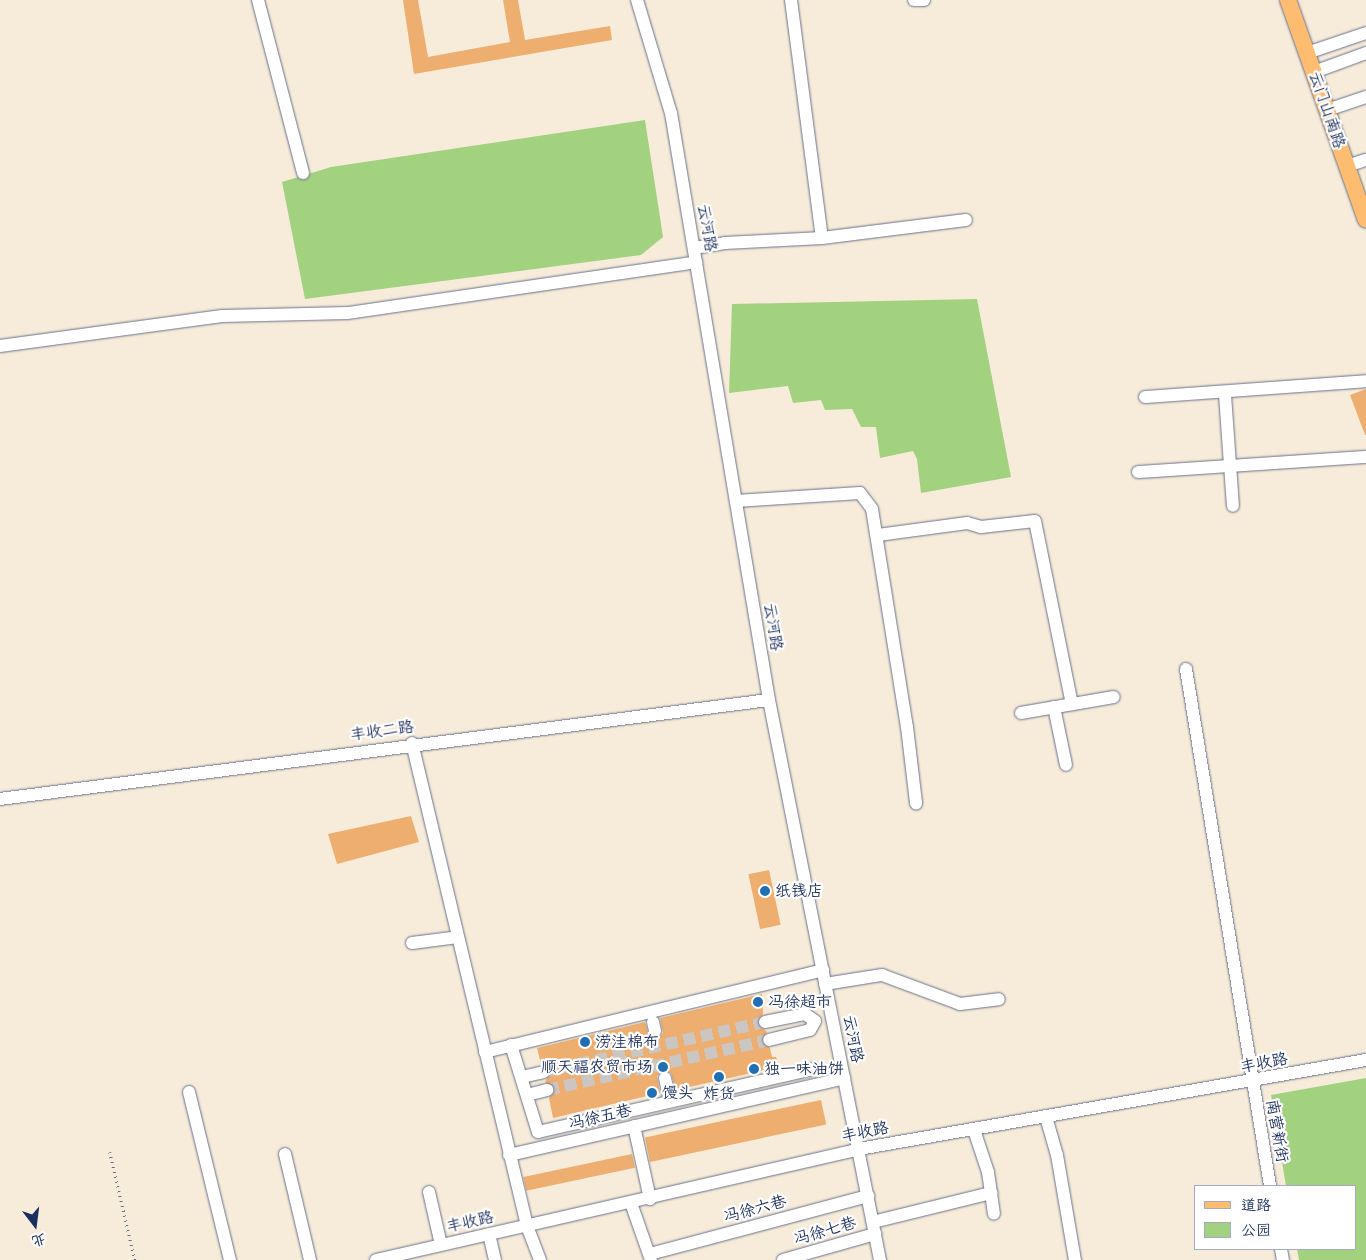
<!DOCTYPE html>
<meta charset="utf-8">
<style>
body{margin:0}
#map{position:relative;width:1366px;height:1260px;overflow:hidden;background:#f7ecda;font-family:Itim,"LXGW WenKai TC",sans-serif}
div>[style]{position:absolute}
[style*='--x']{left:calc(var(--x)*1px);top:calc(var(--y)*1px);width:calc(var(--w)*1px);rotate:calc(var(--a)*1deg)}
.green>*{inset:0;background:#a2d180}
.building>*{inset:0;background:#edae6f;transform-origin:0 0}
.minor-tunnel>*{height:12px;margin-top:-6px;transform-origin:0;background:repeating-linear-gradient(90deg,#cbc6c1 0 12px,transparent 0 18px)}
.path>*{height:2.5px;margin-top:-1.25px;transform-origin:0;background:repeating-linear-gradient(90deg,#687189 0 1px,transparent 0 5px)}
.roads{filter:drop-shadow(0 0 1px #687189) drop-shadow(0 0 1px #687189)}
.minor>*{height:12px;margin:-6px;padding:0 6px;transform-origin:6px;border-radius:6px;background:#fff}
.major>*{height:16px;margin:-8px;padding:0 8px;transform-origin:8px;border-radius:8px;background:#fdbc70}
.dots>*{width:14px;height:14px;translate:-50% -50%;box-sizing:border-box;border:2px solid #fff;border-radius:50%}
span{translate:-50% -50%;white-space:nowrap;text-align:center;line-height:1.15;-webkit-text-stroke:4.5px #fff;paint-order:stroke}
.street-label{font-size:16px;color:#1b2f5e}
.poi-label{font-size:16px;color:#1b2f5e}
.left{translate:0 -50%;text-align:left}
.right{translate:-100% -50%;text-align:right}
.legend{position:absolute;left:1194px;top:1185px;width:162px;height:65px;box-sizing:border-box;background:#fff;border:1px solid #a4acbf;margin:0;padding:6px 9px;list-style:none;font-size:15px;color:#1b2f5e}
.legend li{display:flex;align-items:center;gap:10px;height:25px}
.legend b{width:25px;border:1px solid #a4acbf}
.north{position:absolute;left:10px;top:1200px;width:50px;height:50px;-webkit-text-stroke:4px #fff;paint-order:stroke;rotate:165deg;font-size:14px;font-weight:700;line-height:20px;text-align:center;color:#1b2f5e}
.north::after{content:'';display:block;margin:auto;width:18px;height:22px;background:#1b2f5e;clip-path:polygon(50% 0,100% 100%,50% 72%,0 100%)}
</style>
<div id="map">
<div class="green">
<div style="clip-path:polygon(645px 120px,663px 237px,641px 255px,305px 299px,282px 182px,331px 167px)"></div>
<div style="clip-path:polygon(977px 299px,1011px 477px,921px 493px,917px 459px,913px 451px,880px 458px,876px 427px,861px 427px,852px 409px,825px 410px,821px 400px,793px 403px,788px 386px,729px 393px,732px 304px)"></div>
<div style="clip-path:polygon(1366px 1078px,1366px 1260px,1299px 1260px,1297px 1249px,1355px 1249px,1355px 1186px,1286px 1186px,1271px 1095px)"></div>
</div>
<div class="building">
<div style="clip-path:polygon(403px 0,418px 0,428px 57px,510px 42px,503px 0,518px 0,525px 40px,610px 26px,612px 40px,414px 74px)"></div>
<div style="clip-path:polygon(1366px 389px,1366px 435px,1365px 435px,1350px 395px)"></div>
<div style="clip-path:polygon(411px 816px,419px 842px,337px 864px,328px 834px)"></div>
<div style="left:769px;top:870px;width:56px;height:21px;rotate:78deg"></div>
<div style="clip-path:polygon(762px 994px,763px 1014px,757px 1023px,767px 1032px,761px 1041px,770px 1048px,772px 1057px,776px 1057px,779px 1067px,676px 1090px,671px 1073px,663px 1070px,657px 1076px,660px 1093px,553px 1118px,549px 1098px,555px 1089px,545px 1082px,551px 1070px,541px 1064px,537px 1048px,645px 1022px,649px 1036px,657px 1039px,663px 1033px,660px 1018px)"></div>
<div style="left:821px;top:1100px;width:25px;height:180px;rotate:78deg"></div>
<div style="left:632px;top:1154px;width:14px;height:111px;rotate:78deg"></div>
</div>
<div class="minor-tunnel">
<div style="--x:543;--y:1072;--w:228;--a:-12.7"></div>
<div style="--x:547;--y:1090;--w:228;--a:-12.7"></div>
</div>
<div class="path">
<div style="--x:110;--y:1152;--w:111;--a:77"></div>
</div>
<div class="roads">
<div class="minor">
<div style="--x:258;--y:0;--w:179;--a:75.4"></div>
<div style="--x:637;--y:0;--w:118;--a:73.3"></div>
<div style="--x:671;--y:113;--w:595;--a:80.52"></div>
<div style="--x:769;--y:700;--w:571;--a:78.79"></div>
<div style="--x:791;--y:0;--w:240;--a:82.6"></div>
<div style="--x:914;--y:0;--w:10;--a:0"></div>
<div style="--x:1307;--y:53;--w:62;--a:-18.7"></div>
<div style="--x:1314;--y:72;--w:55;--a:-20.1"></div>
<div style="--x:1327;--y:110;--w:41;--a:-18.4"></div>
<div style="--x:1347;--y:166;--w:20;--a:-18"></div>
<div style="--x:694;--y:248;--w:31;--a:-9"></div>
<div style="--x:725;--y:243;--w:97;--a:-3"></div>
<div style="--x:822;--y:238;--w:145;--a:-7.1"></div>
<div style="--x:0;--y:346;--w:224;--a:-7.7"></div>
<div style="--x:222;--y:316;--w:126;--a:-1.4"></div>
<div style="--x:348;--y:313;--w:352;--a:-8.3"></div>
<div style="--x:1225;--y:395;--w:111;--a:85.9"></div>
<div style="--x:1145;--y:397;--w:222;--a:-4.1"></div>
<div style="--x:1138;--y:472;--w:228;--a:-3.8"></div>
<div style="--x:736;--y:501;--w:124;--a:-3.7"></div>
<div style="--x:860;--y:493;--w:20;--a:53"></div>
<div style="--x:872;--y:509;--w:221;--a:80.9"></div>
<div style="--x:907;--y:727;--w:77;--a:83.2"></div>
<div style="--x:878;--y:535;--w:90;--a:-7.7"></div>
<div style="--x:967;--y:523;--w:15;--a:16"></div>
<div style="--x:981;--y:527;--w:54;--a:-6.3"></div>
<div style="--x:1035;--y:521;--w:187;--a:78.6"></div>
<div style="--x:1186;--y:669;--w:524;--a:80.77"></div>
<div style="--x:1054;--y:707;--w:59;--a:78.3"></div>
<div style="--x:1021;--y:713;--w:94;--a:-9.8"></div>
<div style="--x:412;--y:743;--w:497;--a:76.6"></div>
<div style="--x:527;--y:1226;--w:36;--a:69"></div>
<div style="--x:0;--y:799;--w:775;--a:-7.34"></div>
<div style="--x:412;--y:943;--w:46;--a:-7.4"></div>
<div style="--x:825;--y:984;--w:58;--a:-9"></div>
<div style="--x:882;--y:975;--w:83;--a:20.4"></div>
<div style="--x:960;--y:1004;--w:39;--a:-7"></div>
<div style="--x:653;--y:1022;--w:9;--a:77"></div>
<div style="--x:765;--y:1022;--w:41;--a:-11.3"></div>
<div style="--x:805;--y:1014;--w:12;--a:35"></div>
<div style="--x:815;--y:1021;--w:10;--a:119"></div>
<div style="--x:810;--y:1030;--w:42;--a:166.3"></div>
<div style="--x:511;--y:1045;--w:91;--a:72.8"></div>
<div style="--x:538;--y:1132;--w:283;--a:-12.9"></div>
<div style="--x:485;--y:1052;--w:348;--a:-13.6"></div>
<div style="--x:522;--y:1077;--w:22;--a:-13"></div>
<div style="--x:665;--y:1078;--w:24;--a:78"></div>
<div style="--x:189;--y:1092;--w:173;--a:76.3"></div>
<div style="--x:527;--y:1095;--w:21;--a:-14"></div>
<div style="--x:1046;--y:1117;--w:40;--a:74"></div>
<div style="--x:1057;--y:1155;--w:107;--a:80.3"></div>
<div style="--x:634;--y:1126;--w:75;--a:77.6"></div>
<div style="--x:974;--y:1130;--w:44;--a:71.6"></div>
<div style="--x:988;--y:1172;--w:42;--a:81.9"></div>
<div style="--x:285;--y:1154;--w:109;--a:76.7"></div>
<div style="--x:509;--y:1155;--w:344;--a:-12.9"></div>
<div style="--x:429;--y:1192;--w:54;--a:77.2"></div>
<div style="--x:631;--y:1203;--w:60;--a:70.7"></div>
<div style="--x:873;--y:1222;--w:122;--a:-13.8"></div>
<div style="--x:489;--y:1234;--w:27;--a:77"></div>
<div style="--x:1281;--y:1249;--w:11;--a:80"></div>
<div style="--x:650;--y:1254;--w:226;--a:-14.9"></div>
<div style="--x:376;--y:1260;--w:496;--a:-12.9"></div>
<div style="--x:859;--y:1149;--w:515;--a:-9.96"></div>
<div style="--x:783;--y:1260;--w:96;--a:-15.8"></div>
</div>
<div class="major">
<div style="--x:1288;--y:0;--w:233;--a:70.5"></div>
</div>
</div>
<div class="dots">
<div style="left:765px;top:891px;background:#1f6fb2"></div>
<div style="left:758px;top:1002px;background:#1f6fb2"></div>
<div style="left:585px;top:1042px;background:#1f6fb2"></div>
<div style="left:663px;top:1067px;background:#1f6fb2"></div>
<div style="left:754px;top:1069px;background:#1f6fb2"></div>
<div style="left:719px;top:1077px;background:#1f6fb2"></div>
<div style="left:652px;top:1093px;background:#1f6fb2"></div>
</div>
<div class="street-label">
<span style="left:1327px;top:110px;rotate:71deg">云门山南路</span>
<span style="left:707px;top:228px;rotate:80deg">云河路</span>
<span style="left:773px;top:627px;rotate:81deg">云河路</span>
<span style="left:382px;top:731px;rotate:-8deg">丰收二路</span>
<span style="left:853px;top:1039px;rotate:79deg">云河路</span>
<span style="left:1264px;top:1063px;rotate:-11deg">丰收路</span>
<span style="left:600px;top:1117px;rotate:-13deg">冯徐五巷</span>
<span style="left:1277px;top:1131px;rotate:80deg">南营新街</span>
<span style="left:865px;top:1132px;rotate:-11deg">丰收路</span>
<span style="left:755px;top:1209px;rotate:-15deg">冯徐六巷</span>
<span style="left:470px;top:1222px;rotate:-13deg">丰收路</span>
<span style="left:825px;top:1231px;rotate:-16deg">冯徐七巷</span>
</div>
<div class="poi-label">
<span class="left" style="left:775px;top:891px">纸钱店</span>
<span class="left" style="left:768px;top:1002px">冯徐超市</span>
<span class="left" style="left:595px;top:1042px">涝洼棉布</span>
<span class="right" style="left:653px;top:1067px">顺天福农贸市场</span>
<span class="left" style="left:764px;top:1069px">独一味油饼</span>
<span class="left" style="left:662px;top:1093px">馒头</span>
<span style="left:719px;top:1094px">炸货</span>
</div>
<ul class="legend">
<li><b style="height:6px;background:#fdbc70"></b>道路</li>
<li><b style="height:14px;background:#a2d180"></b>公园</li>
</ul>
<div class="north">北</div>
</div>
